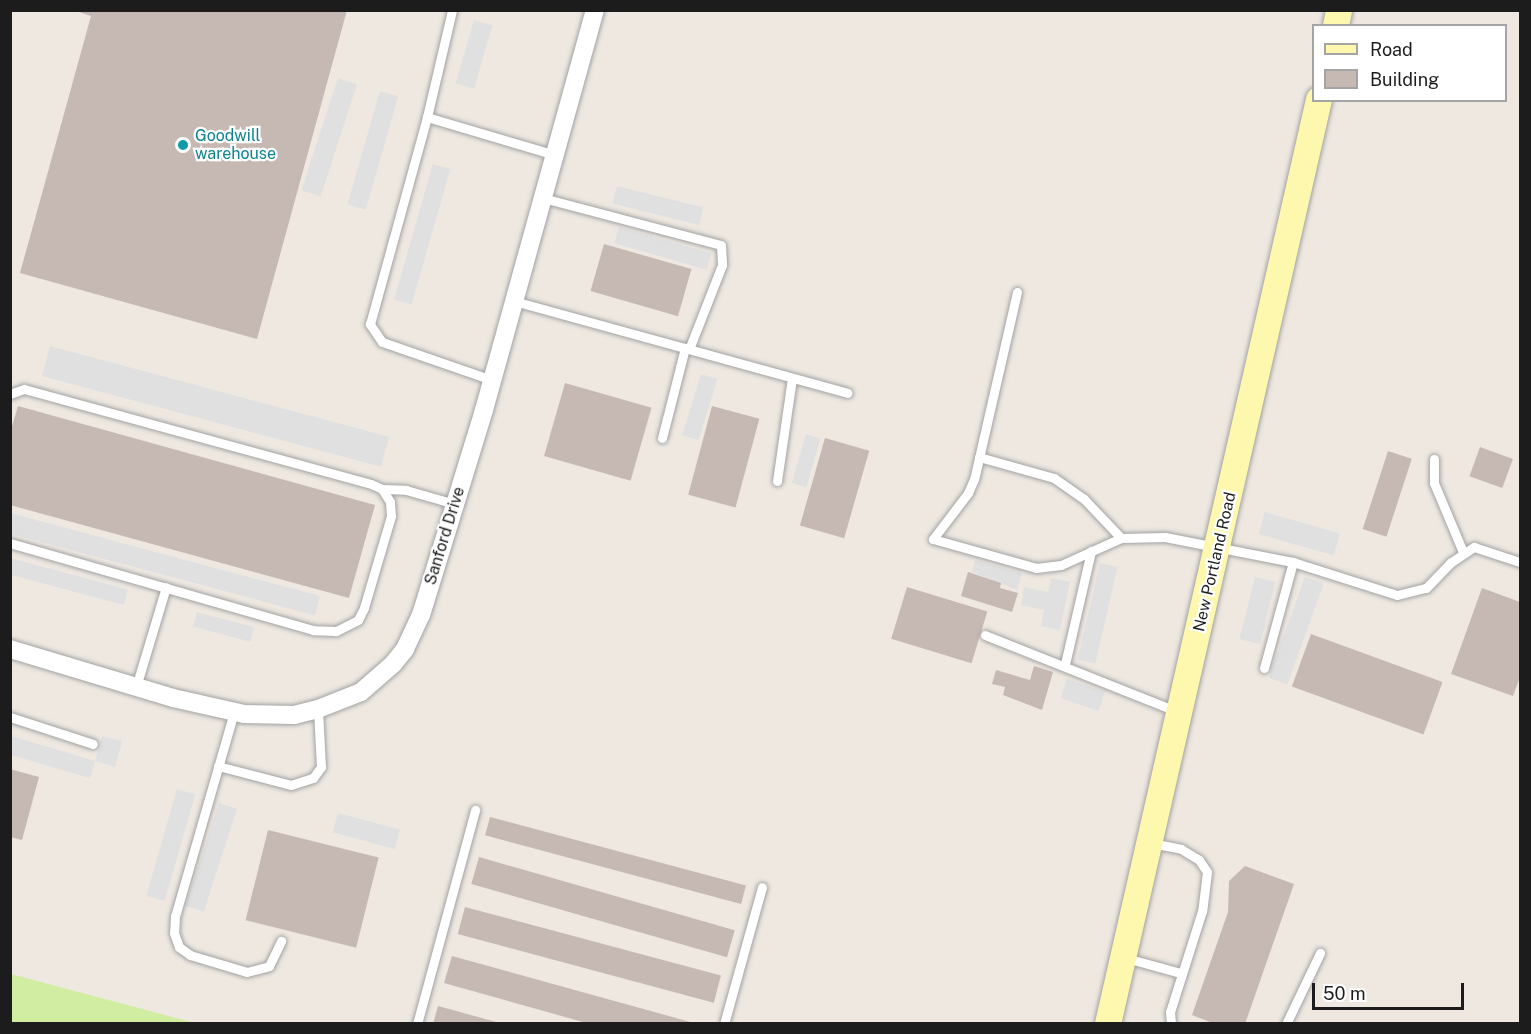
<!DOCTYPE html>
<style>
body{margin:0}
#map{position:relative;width:1531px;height:1034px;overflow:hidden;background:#eee8e1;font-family:"Public Sans",sans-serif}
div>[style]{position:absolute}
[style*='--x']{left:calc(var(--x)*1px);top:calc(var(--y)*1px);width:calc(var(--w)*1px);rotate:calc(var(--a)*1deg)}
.grass>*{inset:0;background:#d1eda2}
.parking>*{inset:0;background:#e0e0e0;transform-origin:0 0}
.building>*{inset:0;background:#c6b9b4;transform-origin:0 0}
.roads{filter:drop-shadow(0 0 2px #a3a3a3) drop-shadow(0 0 2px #a3a3a3)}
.lane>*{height:9px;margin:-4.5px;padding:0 4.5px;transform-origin:4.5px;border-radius:4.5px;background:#fff}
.street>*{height:18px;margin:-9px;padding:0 9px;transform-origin:9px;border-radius:9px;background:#fff}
.secondary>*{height:26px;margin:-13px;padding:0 13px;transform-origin:13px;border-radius:13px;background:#fef8af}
.dots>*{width:16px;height:16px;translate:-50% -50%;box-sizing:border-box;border:3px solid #fff;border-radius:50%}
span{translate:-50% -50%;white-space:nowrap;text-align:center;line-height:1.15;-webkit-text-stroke:4.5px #fff;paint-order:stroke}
.culture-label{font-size:16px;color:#0d838f}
.left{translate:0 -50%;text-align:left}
.street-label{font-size:16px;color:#1c1c1c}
.frame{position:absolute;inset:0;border:12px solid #1c1c1c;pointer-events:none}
.legend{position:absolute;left:1312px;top:24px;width:195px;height:78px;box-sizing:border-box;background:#fff;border:2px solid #a4a4a4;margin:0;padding:8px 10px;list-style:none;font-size:18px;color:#1c1c1c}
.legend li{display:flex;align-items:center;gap:12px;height:30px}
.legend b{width:30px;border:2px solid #a4a4a4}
.scale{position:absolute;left:1312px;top:983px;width:152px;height:27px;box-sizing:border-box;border:3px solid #1c1c1c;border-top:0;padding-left:8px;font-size:18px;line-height:21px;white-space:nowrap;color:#1c1c1c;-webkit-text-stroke:4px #fff;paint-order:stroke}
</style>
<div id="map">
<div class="grass">
<div style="clip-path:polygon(10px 974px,11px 974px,195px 1023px,11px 1023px)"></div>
</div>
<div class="parking">
<div style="left:474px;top:20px;width:19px;height:66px;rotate:16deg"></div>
<div style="left:338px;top:78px;width:20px;height:118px;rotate:18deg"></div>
<div style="left:380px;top:91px;width:19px;height:118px;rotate:16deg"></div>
<div style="left:433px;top:164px;width:18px;height:141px;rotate:16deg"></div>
<div style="left:617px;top:186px;width:89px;height:18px;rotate:14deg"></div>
<div style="left:619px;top:227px;width:96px;height:17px;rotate:16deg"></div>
<div style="left:50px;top:346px;width:351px;height:31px;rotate:15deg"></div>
<div style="left:701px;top:374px;width:17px;height:64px;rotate:17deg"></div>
<div style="left:806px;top:434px;width:15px;height:51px;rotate:16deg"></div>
<div style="left:1265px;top:512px;width:78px;height:23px;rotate:16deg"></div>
<div style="left:10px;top:513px;width:321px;height:20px;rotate:15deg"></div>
<div style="left:10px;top:558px;width:122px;height:16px;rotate:15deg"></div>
<div style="clip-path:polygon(975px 560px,1022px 573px,1017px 590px,972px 572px)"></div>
<div style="left:1100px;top:563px;width:18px;height:99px;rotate:13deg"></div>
<div style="left:1255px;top:577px;width:21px;height:64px;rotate:14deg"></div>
<div style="left:1305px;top:577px;width:20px;height:107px;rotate:20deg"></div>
<div style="clip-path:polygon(1051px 578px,1070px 582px,1060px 630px,1041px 626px,1044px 610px,1021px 605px,1024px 587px,1048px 592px)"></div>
<div style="left:197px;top:612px;width:59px;height:15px;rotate:15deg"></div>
<div style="left:1067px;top:679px;width:40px;height:20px;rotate:19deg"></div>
<div style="clip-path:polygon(11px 736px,95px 761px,102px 736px,122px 741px,115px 767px,95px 761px,90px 778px,11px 755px)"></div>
<div style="left:177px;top:789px;width:19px;height:111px;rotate:16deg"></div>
<div style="left:219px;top:803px;width:19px;height:108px;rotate:18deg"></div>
<div style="left:338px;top:813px;width:64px;height:20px;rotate:15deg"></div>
</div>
<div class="building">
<div style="clip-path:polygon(73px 10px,347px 10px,257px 339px,20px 273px,91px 16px)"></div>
<div style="left:604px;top:244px;width:91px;height:49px;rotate:16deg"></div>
<div style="left:565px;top:383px;width:90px;height:76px;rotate:16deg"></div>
<div style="clip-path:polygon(18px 406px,375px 505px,349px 598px,10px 505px,10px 433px)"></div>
<div style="left:712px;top:406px;width:49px;height:92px;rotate:15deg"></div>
<div style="left:825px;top:438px;width:46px;height:91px;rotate:16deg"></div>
<div style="left:1480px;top:447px;width:35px;height:31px;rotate:20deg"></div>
<div style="left:1388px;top:451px;width:25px;height:82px;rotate:18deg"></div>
<div style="clip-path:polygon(968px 572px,1001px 583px,1000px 588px,1018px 593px,1012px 612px,961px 596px)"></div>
<div style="left:907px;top:587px;width:84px;height:54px;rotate:17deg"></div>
<div style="clip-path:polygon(1482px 588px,1520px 602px,1520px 677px,1513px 696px,1451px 674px)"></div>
<div style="left:1311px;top:634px;width:140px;height:56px;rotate:20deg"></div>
<div style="clip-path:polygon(1034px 666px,1053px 672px,1042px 710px,1003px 695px,1005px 687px,992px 684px,996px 670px,1030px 680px)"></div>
<div style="clip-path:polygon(10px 769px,39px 777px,22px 840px,10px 837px)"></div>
<div style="left:490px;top:817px;width:265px;height:19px;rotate:15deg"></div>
<div style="left:268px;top:830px;width:114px;height:93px;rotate:14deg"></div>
<div style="left:479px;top:857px;width:266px;height:28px;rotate:16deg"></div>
<div style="clip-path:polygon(1245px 866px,1294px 884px,1245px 1024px,1215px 1024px,1192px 1015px,1228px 912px,1229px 881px)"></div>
<div style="left:465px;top:907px;width:265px;height:28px;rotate:15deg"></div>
<div style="clip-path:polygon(452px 956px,694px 1023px,694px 1024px,590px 1024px,444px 983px)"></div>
<div style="clip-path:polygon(438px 1006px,500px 1023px,500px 1024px,433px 1024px)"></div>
</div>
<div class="roads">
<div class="lane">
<div style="--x:427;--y:117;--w:110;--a:-76.8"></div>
<div style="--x:543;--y:198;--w:184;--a:14.8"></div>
<div style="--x:721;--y:245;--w:20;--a:87"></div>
<div style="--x:722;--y:265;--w:90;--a:111.4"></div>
<div style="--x:1017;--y:292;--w:192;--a:102.9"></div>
<div style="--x:974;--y:479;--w:15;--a:113"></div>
<div style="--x:968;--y:493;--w:58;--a:127.3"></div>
<div style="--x:933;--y:539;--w:107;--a:15.7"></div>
<div style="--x:1036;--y:568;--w:25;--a:-7"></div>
<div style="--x:1061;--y:565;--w:66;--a:-24.2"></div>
<div style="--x:1121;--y:538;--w:44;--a:-1.3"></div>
<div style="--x:1165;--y:537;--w:130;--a:11.1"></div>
<div style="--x:1293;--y:562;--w:109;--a:17.6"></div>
<div style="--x:1397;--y:595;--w:30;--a:-14"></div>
<div style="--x:1426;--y:588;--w:35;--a:-46"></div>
<div style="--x:1450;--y:563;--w:29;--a:-34"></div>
<div style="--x:1474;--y:547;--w:48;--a:18.1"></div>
<div style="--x:514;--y:301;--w:346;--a:15.4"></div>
<div style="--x:492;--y:380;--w:116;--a:-160.9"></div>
<div style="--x:382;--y:342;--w:22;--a:-124"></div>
<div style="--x:370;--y:324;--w:215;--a:-74.6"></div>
<div style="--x:427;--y:117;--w:134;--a:16.5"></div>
<div style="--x:10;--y:394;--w:15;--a:-20"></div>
<div style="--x:24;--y:389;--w:360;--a:15.3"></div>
<div style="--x:371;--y:484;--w:12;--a:24"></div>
<div style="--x:382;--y:489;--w:15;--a:58"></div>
<div style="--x:390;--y:502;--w:14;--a:86"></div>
<div style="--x:391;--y:516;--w:96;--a:106.4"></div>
<div style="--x:364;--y:608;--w:13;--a:117"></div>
<div style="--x:358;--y:620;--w:25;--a:153"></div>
<div style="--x:336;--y:631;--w:23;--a:-178"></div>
<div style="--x:313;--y:630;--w:315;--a:-164"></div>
<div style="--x:662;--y:438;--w:93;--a:-75.7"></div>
<div style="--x:979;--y:457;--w:78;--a:15.6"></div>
<div style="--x:1054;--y:478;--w:37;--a:35"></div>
<div style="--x:1084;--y:499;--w:54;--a:46.5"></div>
<div style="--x:1434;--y:459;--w:24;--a:90"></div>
<div style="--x:1434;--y:483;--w:75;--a:67.2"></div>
<div style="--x:777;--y:481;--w:104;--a:-81.7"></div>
<div style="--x:382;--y:489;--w:24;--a:2"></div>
<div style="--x:406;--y:490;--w:51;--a:15.9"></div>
<div style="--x:985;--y:635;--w:206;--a:21.7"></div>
<div style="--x:1065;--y:664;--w:116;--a:-77"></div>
<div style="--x:1264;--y:668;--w:110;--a:-74.7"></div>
<div style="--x:136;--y:687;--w:104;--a:-73.3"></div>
<div style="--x:234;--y:712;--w:212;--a:106.1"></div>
<div style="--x:175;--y:916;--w:17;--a:93"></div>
<div style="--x:174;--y:933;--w:15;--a:70"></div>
<div style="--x:179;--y:947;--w:14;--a:36"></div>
<div style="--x:190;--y:955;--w:59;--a:16.6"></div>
<div style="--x:247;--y:972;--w:23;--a:-15"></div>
<div style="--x:269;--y:966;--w:28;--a:-64"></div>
<div style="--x:10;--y:717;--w:87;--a:18"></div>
<div style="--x:218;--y:766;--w:75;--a:14.6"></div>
<div style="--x:291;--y:785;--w:23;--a:-18"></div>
<div style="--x:313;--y:778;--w:14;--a:-54"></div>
<div style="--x:321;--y:767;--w:58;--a:-93"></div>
<div style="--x:1151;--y:843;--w:31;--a:11"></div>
<div style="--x:1181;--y:849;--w:21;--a:31"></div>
<div style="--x:1199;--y:860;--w:14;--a:56"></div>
<div style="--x:1207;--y:872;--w:39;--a:97"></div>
<div style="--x:1202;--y:911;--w:106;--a:107.6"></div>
<div style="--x:1170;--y:1012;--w:12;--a:85"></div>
<div style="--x:1126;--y:958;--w:57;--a:15.3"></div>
<div style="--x:417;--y:1024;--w:222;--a:-74.8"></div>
<div style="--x:724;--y:1024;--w:142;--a:-74.5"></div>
<div style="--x:1286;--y:1024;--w:79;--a:-64.4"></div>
</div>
<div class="street">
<div style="--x:10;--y:649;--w:170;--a:16.7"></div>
<div style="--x:173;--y:698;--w:73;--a:12.7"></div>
<div style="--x:244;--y:714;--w:50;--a:1.1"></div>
<div style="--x:294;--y:715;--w:25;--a:-14"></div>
<div style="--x:318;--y:709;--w:46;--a:-21.6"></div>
<div style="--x:361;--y:692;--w:43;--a:-41.2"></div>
<div style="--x:393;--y:664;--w:19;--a:-51"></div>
<div style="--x:405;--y:649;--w:38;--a:-65"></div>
<div style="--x:421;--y:615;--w:214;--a:-72.9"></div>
<div style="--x:484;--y:410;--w:415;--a:-74.5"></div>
</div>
<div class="secondary">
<div style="--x:1336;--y:26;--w:16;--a:-79"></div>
<div style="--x:1108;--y:1024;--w:948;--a:-77.14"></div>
</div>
</div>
<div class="dots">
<div style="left:183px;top:145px;background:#0f9aa8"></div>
</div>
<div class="culture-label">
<span class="left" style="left:195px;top:145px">Goodwill<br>warehouse</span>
</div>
<div class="street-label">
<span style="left:445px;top:536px;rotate:-73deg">Sanford Drive</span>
<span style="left:1215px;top:562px;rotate:-77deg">New Portland Road</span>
</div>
<div class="frame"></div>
<ul class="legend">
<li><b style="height:8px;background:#fef8af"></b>Road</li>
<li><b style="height:16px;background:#c6b9b4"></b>Building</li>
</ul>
<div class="scale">50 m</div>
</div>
